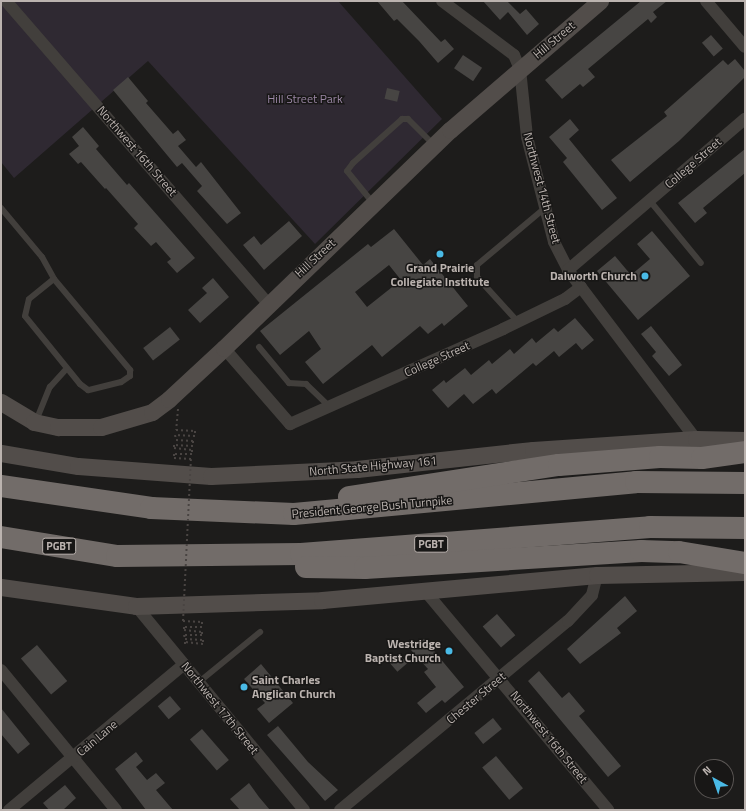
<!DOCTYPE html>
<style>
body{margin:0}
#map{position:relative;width:746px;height:811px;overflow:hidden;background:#1d1c1b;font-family:"Titillium Web",sans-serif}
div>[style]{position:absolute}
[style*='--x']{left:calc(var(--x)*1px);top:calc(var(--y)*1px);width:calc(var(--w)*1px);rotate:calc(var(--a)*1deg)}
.green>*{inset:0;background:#2f2932}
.building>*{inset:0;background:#474543;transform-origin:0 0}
.path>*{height:2px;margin-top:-1px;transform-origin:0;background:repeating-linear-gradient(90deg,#494442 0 2px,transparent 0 5px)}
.lane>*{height:6px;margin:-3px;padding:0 3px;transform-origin:3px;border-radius:3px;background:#423f3c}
.street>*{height:12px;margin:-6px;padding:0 6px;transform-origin:6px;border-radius:6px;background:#423f3c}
.secondary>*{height:17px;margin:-8.5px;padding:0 8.5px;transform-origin:8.5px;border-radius:8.5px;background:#524d4a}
.highway>*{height:22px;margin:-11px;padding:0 11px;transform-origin:11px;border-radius:11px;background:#726c69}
.path-bridge>*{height:2px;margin-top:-1px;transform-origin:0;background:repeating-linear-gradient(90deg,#494442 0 2px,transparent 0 5px)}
.dots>*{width:11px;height:11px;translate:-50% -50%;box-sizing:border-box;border:2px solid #181716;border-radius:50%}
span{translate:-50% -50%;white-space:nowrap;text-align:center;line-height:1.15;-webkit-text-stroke:3px #181716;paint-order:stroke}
.shield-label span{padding:1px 3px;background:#181716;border:1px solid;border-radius:3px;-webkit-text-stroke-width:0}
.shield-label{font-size:11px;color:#bbb3af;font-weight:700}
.street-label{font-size:12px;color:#bbb3af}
.park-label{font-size:12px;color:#9b87a5}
.poi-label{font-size:12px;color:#bbb3af;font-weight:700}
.right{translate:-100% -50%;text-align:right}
.left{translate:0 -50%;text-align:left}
.frame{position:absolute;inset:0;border:2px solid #bbb3af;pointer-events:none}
.north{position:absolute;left:694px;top:759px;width:40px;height:40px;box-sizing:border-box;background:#181716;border:1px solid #595553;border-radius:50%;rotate:320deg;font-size:11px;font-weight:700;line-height:16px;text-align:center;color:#bbb3af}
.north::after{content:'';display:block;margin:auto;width:14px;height:18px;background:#4abae6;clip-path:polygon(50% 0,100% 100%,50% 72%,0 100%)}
</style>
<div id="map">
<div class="green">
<div style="clip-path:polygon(1px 1px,338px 1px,442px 119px,315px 244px,148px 61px,14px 178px,1px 162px)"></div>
</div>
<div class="building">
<div style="clip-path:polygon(377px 1px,402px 1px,441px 42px,445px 39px,454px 49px,438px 63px,419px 41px,397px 19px,394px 21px)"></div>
<div style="clip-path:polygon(483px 1px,507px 1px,520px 14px,526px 9px,539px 24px,527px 35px,508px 12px,500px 20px)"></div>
<div style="clip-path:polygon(641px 1px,667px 1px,653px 12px,657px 17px,651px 23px,648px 19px,588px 69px,595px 77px,583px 87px,580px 84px,562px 99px,545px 80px)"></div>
<div style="left:711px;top:35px;width:18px;height:12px;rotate:49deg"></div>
<div style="left:463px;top:55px;width:23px;height:16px;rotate:34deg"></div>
<div style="clip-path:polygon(735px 59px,745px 71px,745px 77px,679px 141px,630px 182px,611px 160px,667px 116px,664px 112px,723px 60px,728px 65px)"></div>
<div style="clip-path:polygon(128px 77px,148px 101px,146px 103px,173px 134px,178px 130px,186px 140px,178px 146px,196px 167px,201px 162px,241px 213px,227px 224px,197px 191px,202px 186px,182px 163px,177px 167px,113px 90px)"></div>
<div style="left:387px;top:88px;width:13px;height:11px;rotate:13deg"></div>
<div style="clip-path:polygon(570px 119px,579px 130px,569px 139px,617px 198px,602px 210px,563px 162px,567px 158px,549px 137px)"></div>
<div style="clip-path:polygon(83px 127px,99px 146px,96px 149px,127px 185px,129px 183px,195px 258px,177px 273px,167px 262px,171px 259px,156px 242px,151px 246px,134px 228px,138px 224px,106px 188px,105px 189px,81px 162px,78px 164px,69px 154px,79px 146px,72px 137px)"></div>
<div style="clip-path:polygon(745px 149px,745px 173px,703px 208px,707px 213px,695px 223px,678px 203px)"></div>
<div style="clip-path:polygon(289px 221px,302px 236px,264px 270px,243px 245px,254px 236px,261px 245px)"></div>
<div style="clip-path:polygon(evenodd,394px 229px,423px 265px,430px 259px,468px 306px,444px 326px,442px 323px,428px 334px,420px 326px,382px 357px,372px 345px,323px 384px,305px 362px,321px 349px,309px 331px,280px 355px,260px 331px,368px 244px,371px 247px,394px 229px,389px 265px,401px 280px,367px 307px,355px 292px,389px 265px)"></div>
<div style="clip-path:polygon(652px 231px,690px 276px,638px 320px,597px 271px,615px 256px,631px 275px,650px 259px,637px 244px)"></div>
<div style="clip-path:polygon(213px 278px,229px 297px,200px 323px,188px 310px,207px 293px,202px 288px)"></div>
<div style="clip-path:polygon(575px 318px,594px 340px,582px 350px,576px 343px,559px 357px,554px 351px,536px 366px,533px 363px,496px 394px,492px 389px,473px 404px,464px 394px,448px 408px,432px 390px,444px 380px,446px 383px,465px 368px,471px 375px,489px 360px,492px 364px,510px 349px,514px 354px,532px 338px,536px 343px,554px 328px,558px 332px)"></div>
<div style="clip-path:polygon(651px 326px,682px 365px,669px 376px,652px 356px,656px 352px,641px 334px)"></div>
<div style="left:170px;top:327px;width:16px;height:34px;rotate:52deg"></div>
<div style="clip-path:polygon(625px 596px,637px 611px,617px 628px,621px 633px,580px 664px,567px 649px)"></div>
<div style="left:497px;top:614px;width:28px;height:19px;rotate:49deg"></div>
<div style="clip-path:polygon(424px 639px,464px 687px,445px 703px,442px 700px,426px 713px,417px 703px,436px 687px,424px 672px,428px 669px,411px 650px)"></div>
<div style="left:37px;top:645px;width:47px;height:21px;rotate:50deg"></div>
<div style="left:400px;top:655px;width:11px;height:13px;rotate:49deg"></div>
<div style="clip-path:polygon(261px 664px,293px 703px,269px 723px,257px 709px,265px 703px,244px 679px)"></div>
<div style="clip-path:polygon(539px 671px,562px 698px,569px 692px,585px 711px,579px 716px,621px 766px,608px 777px,528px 681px)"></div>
<div style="left:170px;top:696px;width:17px;height:16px;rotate:50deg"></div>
<div style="clip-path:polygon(1px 708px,30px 744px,18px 754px,1px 734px)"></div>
<div style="left:493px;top:718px;width:14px;height:24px;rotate:51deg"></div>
<div style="clip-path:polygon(278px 726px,308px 762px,338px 790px,325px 801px,267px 735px)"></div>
<div style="left:202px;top:729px;width:41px;height:16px;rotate:49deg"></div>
<div style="clip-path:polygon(136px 752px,143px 761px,136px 767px,147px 780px,156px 773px,165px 783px,156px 790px,173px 810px,146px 810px,115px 769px)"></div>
<div style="left:496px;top:756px;width:42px;height:18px;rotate:50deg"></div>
<div style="clip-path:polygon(249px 783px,259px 797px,270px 810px,240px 810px,230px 799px)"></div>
<div style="clip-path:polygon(65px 785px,76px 798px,63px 810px,49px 810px,43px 803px)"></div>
</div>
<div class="path">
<div style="--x:178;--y:409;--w:21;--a:95"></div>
<div style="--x:176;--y:430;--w:19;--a:3"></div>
<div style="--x:195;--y:431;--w:5;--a:90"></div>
<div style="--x:195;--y:436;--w:20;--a:-177"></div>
<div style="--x:175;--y:435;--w:5;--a:79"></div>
<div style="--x:176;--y:440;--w:17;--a:3"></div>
<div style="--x:193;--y:441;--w:5;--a:90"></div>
<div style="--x:193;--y:446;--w:19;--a:-177"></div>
<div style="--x:174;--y:445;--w:3;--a:90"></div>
<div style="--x:174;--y:448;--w:18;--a:6"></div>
<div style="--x:192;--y:450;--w:4;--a:90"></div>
<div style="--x:192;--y:454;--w:18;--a:180"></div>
<div style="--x:174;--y:454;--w:4;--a:90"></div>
<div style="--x:174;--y:458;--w:17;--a:3"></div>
<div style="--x:183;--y:621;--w:19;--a:3"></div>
<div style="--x:202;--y:622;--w:5;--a:90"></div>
<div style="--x:202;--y:627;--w:18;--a:180"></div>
<div style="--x:184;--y:627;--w:3;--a:90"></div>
<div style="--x:184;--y:630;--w:18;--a:6"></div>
<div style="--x:202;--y:632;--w:3;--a:90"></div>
<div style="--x:202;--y:635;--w:18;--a:180"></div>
<div style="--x:184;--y:635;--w:4;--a:76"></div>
<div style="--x:185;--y:639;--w:18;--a:3"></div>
<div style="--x:203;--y:640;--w:4;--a:90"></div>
<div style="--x:203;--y:644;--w:18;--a:-174"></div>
<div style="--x:185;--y:642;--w:5;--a:90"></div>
</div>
<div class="lane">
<div style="--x:650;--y:201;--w:80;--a:50.6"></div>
<div style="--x:373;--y:203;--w:41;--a:-129.1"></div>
<div style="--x:347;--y:171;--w:10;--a:-53"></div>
<div style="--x:353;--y:163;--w:66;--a:-41.9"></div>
<div style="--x:402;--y:119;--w:6;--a:0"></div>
<div style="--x:408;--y:119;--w:35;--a:45"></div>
<div style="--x:1;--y:208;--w:64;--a:50.1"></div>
<div style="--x:42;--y:257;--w:25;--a:61"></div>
<div style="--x:54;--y:279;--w:119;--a:50.1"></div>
<div style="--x:130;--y:370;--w:6;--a:90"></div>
<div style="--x:130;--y:376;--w:11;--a:146"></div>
<div style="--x:121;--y:382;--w:34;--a:166"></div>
<div style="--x:88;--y:390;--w:10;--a:-143"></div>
<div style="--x:80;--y:384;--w:87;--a:-129"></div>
<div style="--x:25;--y:316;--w:17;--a:-77"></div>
<div style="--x:29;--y:299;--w:32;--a:-39"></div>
<div style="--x:518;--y:322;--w:61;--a:-132.3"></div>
<div style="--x:477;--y:277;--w:12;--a:-90"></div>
<div style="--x:477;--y:265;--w:89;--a:-40"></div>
<div style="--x:259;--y:347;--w:47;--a:50.2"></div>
<div style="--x:289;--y:383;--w:17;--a:3"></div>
<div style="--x:306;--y:384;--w:33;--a:44"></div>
<div style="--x:36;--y:421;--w:37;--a:-68"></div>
<div style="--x:50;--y:387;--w:25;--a:-48"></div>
<div style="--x:199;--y:682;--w:79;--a:-39.3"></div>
</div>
<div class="street">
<div style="--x:6;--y:1;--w:400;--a:49.1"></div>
<div style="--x:442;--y:1;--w:90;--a:36.9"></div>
<div style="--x:514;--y:55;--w:15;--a:67"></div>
<div style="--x:520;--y:69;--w:68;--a:84.1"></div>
<div style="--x:527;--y:137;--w:108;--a:75.6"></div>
<div style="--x:554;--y:242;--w:31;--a:63"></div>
<div style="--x:568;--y:270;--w:212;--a:52.9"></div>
<div style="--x:706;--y:1;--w:60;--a:49.7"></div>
<div style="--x:568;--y:270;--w:233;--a:-40.5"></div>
<div style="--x:224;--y:348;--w:101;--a:49"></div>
<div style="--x:290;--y:424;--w:233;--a:-24"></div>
<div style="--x:503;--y:329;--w:69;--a:-25.8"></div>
<div style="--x:565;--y:299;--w:20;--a:-37"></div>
<div style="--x:426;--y:592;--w:284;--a:50.1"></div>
<div style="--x:136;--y:606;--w:264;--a:50.5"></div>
<div style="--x:1;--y:670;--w:181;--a:50.6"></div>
<div style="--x:9;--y:810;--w:228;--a:-39.8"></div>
<div style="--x:340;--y:810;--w:296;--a:-39.7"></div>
<div style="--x:568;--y:621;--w:35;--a:-47"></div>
<div style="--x:592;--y:595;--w:21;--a:-76"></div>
</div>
<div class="secondary">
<div style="--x:1;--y:402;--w:39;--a:31"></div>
<div style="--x:34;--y:422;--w:25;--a:12"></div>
<div style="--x:58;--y:427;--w:43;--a:0"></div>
<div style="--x:101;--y:427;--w:53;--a:-16.4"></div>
<div style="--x:152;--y:412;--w:21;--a:-37"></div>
<div style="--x:169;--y:399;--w:75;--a:-42.8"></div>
<div style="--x:224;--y:348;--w:314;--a:-44"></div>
<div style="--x:450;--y:130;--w:198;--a:-40.7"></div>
<div style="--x:1;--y:453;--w:78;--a:9.6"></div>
<div style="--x:78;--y:466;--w:133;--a:4.3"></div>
<div style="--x:211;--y:476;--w:146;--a:-2.7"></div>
<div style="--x:357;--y:469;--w:177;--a:-6.2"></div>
<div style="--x:533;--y:450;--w:163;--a:-3.9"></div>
<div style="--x:696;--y:439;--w:49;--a:1.2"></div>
<div style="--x:1;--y:587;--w:136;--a:8"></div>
<div style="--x:136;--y:606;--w:186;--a:-1.8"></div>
<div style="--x:322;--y:600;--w:276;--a:-5.2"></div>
<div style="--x:597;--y:575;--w:148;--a:-1.2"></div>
</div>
<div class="highway">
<div style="--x:1;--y:486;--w:152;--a:8.3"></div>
<div style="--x:151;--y:508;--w:143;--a:2.4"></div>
<div style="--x:294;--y:514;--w:343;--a:-5.3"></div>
<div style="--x:636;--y:482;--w:109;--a:0.5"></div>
<div style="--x:349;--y:497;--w:212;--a:-8.7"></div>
<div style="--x:559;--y:465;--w:101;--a:-4.5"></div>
<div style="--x:660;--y:457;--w:42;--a:1.4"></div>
<div style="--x:702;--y:458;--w:43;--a:-7.9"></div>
<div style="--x:1;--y:537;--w:118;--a:9.3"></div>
<div style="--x:117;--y:556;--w:184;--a:-0.6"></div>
<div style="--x:301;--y:554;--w:350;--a:-4.4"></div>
<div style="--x:650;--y:527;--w:95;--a:0.6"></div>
<div style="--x:306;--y:567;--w:59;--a:1"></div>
<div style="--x:365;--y:568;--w:277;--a:-3.5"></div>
<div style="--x:641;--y:551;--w:38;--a:2"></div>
<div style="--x:679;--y:552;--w:67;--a:9.5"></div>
</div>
<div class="path-bridge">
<div style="--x:183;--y:621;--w:162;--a:-87.2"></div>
</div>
<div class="dots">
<div style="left:440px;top:254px;background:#4abae6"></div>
<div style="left:645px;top:276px;background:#4abae6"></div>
<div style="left:449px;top:651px;background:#4abae6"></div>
<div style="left:244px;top:687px;background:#4abae6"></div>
</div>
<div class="shield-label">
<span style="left:431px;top:544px">PGBT</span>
<span style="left:59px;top:546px">PGBT</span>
</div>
<div class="street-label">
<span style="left:554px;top:40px;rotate:-40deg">Hill Street</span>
<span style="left:137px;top:151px;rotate:49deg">Northwest 16th Street</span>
<span style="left:693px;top:163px;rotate:-41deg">College Street</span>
<span style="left:542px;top:188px;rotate:75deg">Northwest 14th Street</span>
<span style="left:315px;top:258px;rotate:-43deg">Hill Street</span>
<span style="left:437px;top:359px;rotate:-24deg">College Street</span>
<span style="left:373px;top:466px;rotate:-5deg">North State Highway 161</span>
<span style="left:372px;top:507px;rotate:-5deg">President George Bush Turnpike</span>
<span style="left:476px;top:698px;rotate:-40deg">Chester Street</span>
<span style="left:220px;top:708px;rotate:51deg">Northwest 17th Street</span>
<span style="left:549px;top:737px;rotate:51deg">Northwest 16th Street</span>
<span style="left:97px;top:738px;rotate:-40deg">Cain Lane</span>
</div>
<div class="park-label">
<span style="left:305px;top:99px">Hill Street Park</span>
</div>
<div class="poi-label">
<span style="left:440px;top:275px">Grand Prairie<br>Collegiate Institute</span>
<span class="right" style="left:637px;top:276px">Dalworth Church</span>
<span class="right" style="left:441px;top:651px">Westridge<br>Baptist Church</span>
<span class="left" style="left:252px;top:687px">Saint Charles<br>Anglican Church</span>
</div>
<div class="frame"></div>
<div class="north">N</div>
</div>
